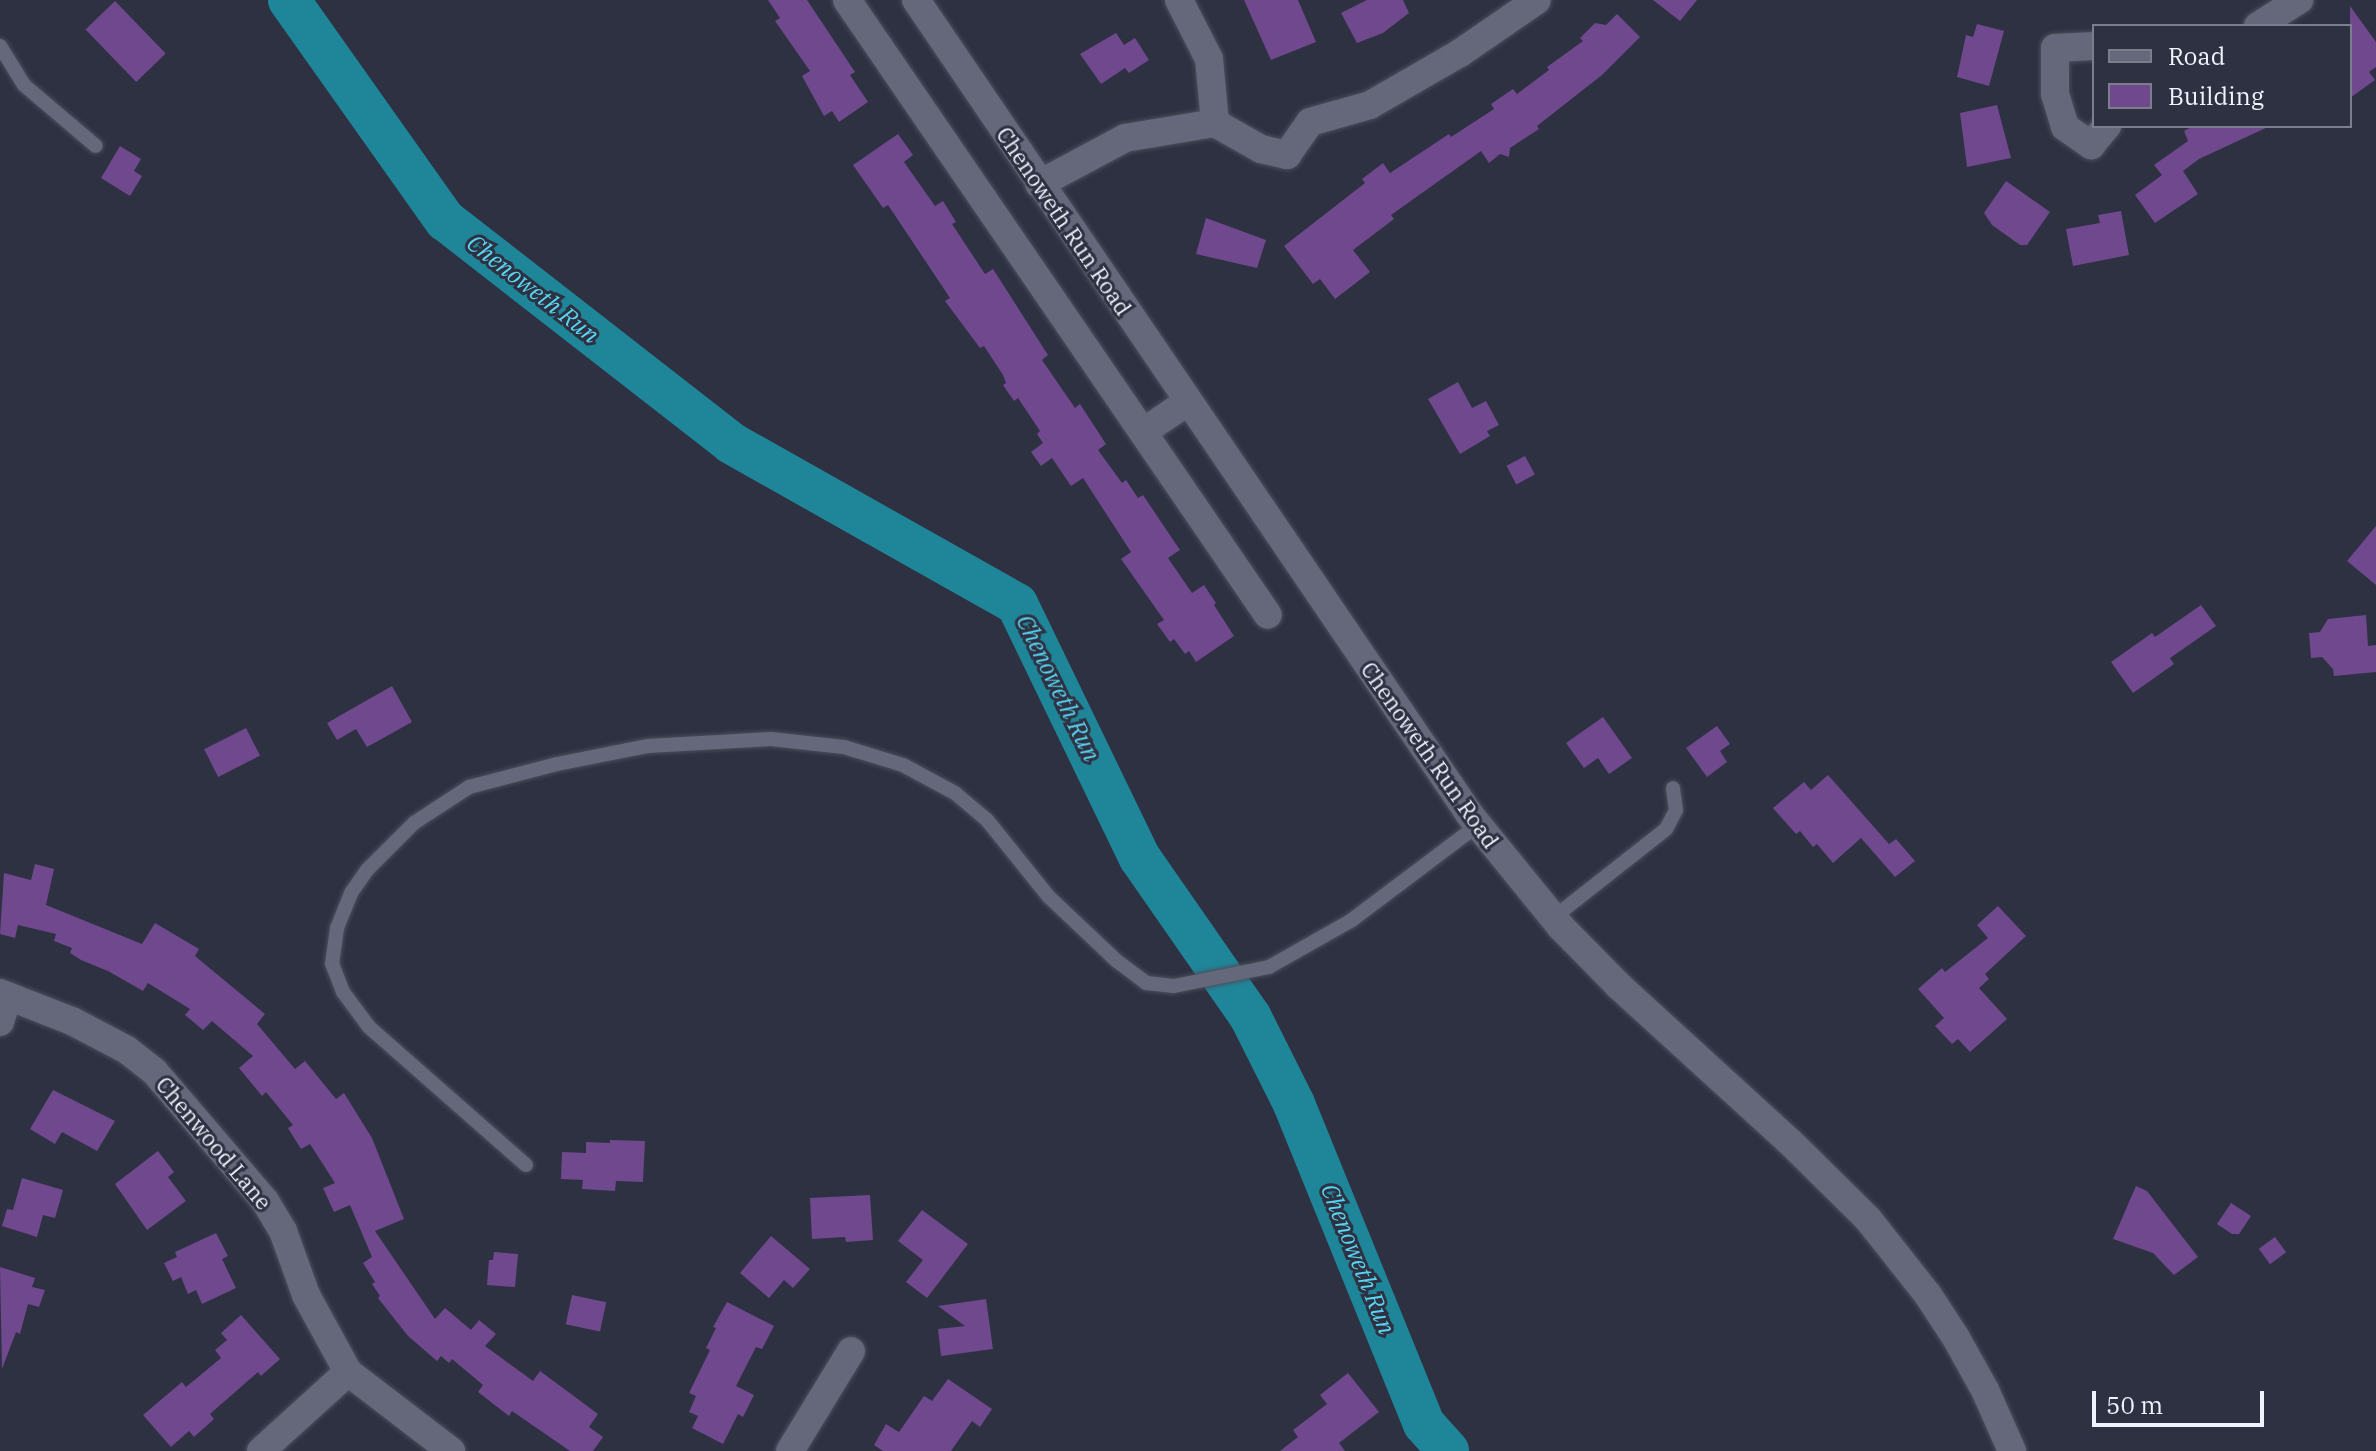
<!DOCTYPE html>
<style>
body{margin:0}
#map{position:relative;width:2376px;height:1451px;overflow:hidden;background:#2e3142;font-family:"IBM Plex Serif",serif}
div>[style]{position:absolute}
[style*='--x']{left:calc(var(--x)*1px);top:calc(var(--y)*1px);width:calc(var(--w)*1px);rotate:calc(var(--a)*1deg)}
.river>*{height:42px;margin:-21px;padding:0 21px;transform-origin:21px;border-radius:21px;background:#1f869a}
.building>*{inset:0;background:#6f488e;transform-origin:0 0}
.roads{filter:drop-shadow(0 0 2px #4b4d5b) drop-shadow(0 0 2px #4b4d5b)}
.lane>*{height:14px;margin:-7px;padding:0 7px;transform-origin:7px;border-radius:7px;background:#65687b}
.street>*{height:28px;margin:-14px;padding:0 14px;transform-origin:14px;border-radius:14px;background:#65687b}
span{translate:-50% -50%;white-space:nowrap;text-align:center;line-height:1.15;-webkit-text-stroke:6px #2e3142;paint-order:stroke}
.street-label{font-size:22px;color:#f0f2fd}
.water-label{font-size:24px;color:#57d6f2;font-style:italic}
.legend{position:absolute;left:2092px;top:24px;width:260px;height:104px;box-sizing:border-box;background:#2e3142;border:2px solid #7c7e8d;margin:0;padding:10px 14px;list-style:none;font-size:24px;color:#f0f2fd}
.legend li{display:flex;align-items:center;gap:16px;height:40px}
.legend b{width:40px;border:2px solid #7c7e8d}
.scale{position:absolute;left:2092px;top:1391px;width:172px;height:36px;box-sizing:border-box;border:4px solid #f0f2fd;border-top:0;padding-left:10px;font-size:24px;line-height:28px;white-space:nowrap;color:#f0f2fd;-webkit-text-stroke:6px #2e3142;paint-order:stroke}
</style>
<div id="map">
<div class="river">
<div style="--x:289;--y:0;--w:270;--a:54.7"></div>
<div style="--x:445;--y:220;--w:363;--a:37.9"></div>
<div style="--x:731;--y:443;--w:328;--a:29.4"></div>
<div style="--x:1017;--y:604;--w:282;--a:64.2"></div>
<div style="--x:1140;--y:858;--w:193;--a:55.2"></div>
<div style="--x:1250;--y:1016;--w:98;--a:63.4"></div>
<div style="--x:1294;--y:1104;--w:345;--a:67.9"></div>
<div style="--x:1424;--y:1424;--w:36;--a:48"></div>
</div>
<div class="building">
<div style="clip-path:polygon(768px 0,807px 0,855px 72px,850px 75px,868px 102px,839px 122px,832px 111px,824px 116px,802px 76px,810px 71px,775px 21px,780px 18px)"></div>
<div style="clip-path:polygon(1244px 0,1298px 0,1316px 42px,1271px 60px)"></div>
<div style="clip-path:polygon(1367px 0,1403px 0,1409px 13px,1383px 33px,1357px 43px,1341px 13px)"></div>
<div style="clip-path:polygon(1653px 0,1697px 0,1680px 21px)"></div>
<div style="left:115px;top:1px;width:73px;height:41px;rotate:46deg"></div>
<div style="clip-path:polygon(2350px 6px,2376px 42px,2376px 67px,2369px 72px,2375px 80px,2350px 98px)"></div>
<div style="clip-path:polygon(1617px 14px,1640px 37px,1602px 75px,1537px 126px,1539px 129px,1510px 148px,1509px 157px,1500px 154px,1489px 163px,1481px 151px,1391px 215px,1394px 219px,1353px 250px,1370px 272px,1335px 299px,1320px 279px,1313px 284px,1284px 246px,1365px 183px,1362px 179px,1383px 163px,1390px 173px,1449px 134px,1451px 137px,1494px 109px,1491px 104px,1513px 89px,1517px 94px,1549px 70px,1547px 67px,1583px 41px,1580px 38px,1595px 23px,1606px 25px)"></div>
<div style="clip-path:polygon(1977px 24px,2004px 31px,1989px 86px,1957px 77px,1966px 35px,1973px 37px)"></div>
<div style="clip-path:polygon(1116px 33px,1124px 45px,1135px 38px,1149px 60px,1129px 73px,1125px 68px,1101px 84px,1080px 54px)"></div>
<div style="clip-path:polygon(1997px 105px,2011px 158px,1967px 167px,1960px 113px)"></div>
<div style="clip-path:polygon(2193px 126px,2270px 126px,2199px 159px,2183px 171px,2198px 194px,2155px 223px,2135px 195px,2162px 175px,2154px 165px,2188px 141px,2184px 131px)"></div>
<div style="clip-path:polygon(898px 134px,913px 155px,904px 162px,935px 206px,943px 201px,956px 222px,952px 224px,985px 274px,993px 269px,1048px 355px,1042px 360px,1075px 408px,1080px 404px,1106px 444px,1098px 450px,1122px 483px,1126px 480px,1138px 498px,1143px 495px,1180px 550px,1168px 558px,1192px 593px,1204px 585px,1216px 603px,1214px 605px,1234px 636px,1196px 662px,1189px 651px,1185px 654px,1174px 639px,1170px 642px,1157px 624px,1164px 620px,1121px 559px,1131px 552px,1083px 478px,1071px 486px,1052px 458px,1041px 466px,1031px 452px,1043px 443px,1037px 434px,1040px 431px,1018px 398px,1014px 401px,1003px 385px,1006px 383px,1003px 375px,984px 346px,980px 348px,945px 301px,950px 298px,888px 205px,883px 208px,853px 165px)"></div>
<div style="clip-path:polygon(120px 146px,141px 159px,134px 171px,142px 176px,130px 196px,101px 178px)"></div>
<div style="clip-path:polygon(2006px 181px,2050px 212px,2027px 245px,2020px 245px,1992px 225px,1984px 213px)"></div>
<div style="clip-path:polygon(2121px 211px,2129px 255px,2073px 266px,2066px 229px,2100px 223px,2098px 215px)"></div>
<div style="clip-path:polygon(1206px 218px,1266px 240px,1257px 268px,1196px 254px)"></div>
<div style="clip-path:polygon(1458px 382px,1472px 408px,1486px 401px,1499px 425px,1487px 431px,1490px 436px,1460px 454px,1428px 399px)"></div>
<div style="left:1525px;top:456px;width:21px;height:21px;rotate:62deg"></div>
<div style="clip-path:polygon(2376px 526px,2376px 585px,2347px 561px)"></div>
<div style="clip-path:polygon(2201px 605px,2216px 626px,2170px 658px,2174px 664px,2133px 693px,2111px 662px,2152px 633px,2155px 637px)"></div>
<div style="clip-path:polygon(2366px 615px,2368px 646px,2376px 645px,2376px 672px,2334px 676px,2333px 669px,2322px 657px,2311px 658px,2309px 633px,2320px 632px,2328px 619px)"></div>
<div style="clip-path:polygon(392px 686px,412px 722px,367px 747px,356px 729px,337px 740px,327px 723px)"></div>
<div style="clip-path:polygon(1603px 717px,1632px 758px,1609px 774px,1598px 758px,1584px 768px,1566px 743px)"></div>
<div style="clip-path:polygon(1717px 726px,1730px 744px,1720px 751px,1727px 762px,1707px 777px,1686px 748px)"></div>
<div style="left:246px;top:728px;width:31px;height:47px;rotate:63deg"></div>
<div style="clip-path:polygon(1828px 775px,1889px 844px,1896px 839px,1915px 861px,1895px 877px,1861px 838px,1833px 863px,1817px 844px,1813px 847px,1800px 831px,1796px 834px,1773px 808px,1804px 782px,1811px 790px)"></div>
<div style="clip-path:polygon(35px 864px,54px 869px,46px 905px,142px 944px,155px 923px,199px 949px,195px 956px,265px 1014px,257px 1024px,295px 1069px,305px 1061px,336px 1099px,344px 1093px,372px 1138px,404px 1219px,375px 1231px,435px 1319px,445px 1308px,471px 1330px,479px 1320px,496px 1334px,485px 1346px,533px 1381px,540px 1371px,598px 1414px,589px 1427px,603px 1437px,593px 1451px,570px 1451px,512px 1411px,509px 1416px,478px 1392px,483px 1385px,452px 1359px,449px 1363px,441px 1356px,437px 1361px,408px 1336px,378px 1298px,380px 1296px,372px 1284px,375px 1282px,363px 1263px,372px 1257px,350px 1205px,334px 1212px,323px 1188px,335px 1183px,310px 1144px,301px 1149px,288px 1128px,293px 1125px,266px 1092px,262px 1096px,239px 1068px,253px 1056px,212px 1021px,203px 1030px,185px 1015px,190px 1009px,148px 983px,143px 991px,108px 971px,81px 960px,70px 953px,72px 948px,54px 941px,56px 934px,18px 925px,15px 938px,0 934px,4px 873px,31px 880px)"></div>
<div style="clip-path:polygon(1998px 906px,2026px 936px,1985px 974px,1989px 979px,1979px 988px,2007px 1019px,1970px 1052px,1958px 1039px,1952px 1044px,1935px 1026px,1944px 1018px,1918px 989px,1942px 968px,1945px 972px,1988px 938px,1977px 925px)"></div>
<div style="clip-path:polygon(53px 1090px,115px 1121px,97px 1151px,62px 1132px,55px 1144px,30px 1129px)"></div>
<div style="clip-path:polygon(610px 1140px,645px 1141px,643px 1182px,616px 1181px,615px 1191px,582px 1189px,583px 1180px,561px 1179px,562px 1152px,586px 1153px,586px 1142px,610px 1143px)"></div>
<div style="clip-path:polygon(158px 1151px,174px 1172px,168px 1177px,186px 1201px,147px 1230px,115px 1184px)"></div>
<div style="clip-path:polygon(22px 1178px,63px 1190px,55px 1218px,43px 1215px,37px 1237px,2px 1226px,7px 1209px,13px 1210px)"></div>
<div style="clip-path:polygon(2136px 1186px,2147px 1191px,2198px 1257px,2174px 1275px,2153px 1253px,2113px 1239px)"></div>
<div style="clip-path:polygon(870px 1195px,873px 1240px,846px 1242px,845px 1237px,812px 1239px,810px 1198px)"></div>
<div style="clip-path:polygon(2231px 1203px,2251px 1216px,2239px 1234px,2232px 1234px,2217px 1224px)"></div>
<div style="clip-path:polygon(922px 1210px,968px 1244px,927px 1298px,906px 1282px,923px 1260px,898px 1241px)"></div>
<div style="clip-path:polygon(216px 1233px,228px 1256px,222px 1259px,236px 1288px,202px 1304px,196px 1290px,188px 1294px,181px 1277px,173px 1281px,164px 1263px,177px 1257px,175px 1252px)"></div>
<div style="clip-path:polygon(771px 1236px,810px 1269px,793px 1288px,784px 1280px,769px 1298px,740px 1273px)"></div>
<div style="left:2275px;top:1237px;width:19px;height:20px;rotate:54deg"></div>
<div style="clip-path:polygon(494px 1252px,518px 1254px,515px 1287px,487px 1285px,489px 1260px,493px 1260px)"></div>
<div style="clip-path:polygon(0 1267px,35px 1278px,32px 1287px,45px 1290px,39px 1307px,28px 1304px,20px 1334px,16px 1332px,2px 1369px)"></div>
<div style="left:572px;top:1295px;width:35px;height:30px;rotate:12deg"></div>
<div style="clip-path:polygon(986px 1299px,993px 1349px,941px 1356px,938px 1329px,965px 1326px,938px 1306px)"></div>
<div style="clip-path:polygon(727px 1302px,774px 1326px,762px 1349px,756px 1347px,736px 1386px,754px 1395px,743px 1417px,738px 1414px,723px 1444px,692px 1428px,698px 1416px,689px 1412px,696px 1396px,689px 1393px,710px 1350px,706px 1348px,716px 1328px,713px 1327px)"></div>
<div style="clip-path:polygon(241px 1315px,280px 1359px,261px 1376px,258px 1372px,210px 1414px,214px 1419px,194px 1437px,189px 1431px,171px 1447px,143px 1415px,182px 1382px,186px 1387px,221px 1358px,215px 1350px,227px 1340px,221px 1333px)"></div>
<div style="clip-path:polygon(1348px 1373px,1379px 1412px,1339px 1443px,1345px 1451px,1280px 1451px,1298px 1437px,1293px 1430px,1327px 1404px,1320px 1395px)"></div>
<div style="clip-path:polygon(948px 1379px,992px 1409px,980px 1427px,972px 1421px,951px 1451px,883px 1451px,874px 1445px,886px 1424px,899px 1432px,924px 1396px,932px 1401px)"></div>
</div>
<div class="roads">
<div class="lane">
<div style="--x:0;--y:46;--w:46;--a:58.4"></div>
<div style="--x:24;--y:85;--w:94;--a:40.3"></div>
<div style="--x:1553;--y:918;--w:144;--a:-38.2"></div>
<div style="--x:1666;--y:829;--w:21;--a:-62"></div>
<div style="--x:1676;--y:810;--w:22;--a:-98"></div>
<div style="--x:526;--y:1165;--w:209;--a:-138.7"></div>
<div style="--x:369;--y:1027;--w:44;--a:-126.6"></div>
<div style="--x:343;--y:992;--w:30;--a:-111"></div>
<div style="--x:332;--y:964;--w:36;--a:-82"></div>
<div style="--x:337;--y:928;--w:38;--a:-68"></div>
<div style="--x:351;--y:893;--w:28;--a:-55"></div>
<div style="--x:367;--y:870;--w:66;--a:-45"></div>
<div style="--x:414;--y:823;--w:66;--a:-33.2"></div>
<div style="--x:469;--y:787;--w:91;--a:-14.6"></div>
<div style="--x:557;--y:764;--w:93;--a:-11.2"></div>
<div style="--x:648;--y:746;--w:123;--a:-3.3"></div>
<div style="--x:771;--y:739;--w:73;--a:6.3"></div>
<div style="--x:844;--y:747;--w:62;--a:17"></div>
<div style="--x:903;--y:765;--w:59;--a:28.3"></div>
<div style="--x:955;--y:793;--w:42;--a:40.2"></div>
<div style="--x:987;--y:820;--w:99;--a:51.2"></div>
<div style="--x:1049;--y:897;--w:93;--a:43.3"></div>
<div style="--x:1117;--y:961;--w:36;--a:37"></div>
<div style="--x:1146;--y:983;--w:28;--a:6"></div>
<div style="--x:1174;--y:986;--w:97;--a:-11.3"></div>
<div style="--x:1269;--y:967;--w:95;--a:-29.5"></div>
<div style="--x:1352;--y:920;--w:158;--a:-37"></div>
</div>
<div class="street">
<div style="--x:847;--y:0;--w:745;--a:55.61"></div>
<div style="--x:916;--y:0;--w:985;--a:55.79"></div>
<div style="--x:1470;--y:815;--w:144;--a:50.9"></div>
<div style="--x:1561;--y:927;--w:83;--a:45.5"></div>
<div style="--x:1619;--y:986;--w:230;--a:42.4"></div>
<div style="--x:1789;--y:1141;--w:111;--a:44.6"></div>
<div style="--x:1868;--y:1219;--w:97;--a:51.7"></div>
<div style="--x:1928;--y:1295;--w:51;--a:56.9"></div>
<div style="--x:1956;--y:1338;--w:60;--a:60.9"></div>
<div style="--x:1985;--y:1390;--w:67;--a:66.1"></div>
<div style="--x:1179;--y:0;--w:66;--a:63"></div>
<div style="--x:1209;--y:59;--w:64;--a:84.6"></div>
<div style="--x:2258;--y:26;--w:49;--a:-32.4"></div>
<div style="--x:2094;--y:46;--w:39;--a:177"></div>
<div style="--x:2055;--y:48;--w:46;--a:90"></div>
<div style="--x:2055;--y:94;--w:34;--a:73"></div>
<div style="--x:2065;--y:127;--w:32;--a:35"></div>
<div style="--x:2091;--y:145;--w:25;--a:-50"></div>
<div style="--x:1039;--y:184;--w:98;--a:-28.1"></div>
<div style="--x:1125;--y:138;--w:91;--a:-9.5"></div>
<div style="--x:1215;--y:123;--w:53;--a:29.5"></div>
<div style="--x:1261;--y:149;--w:27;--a:13"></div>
<div style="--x:1287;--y:155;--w:40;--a:-55.1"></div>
<div style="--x:1310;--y:122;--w:62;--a:-15.8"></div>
<div style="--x:1370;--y:105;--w:104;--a:-30"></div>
<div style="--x:1460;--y:53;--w:93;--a:-34.5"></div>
<div style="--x:1143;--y:432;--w:52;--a:-34"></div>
<div style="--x:0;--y:993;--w:77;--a:21.3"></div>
<div style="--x:72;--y:1021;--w:62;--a:27.8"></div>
<div style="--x:127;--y:1050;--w:34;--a:38"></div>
<div style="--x:154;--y:1071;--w:171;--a:49.5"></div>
<div style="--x:265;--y:1201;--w:35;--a:59"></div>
<div style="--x:283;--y:1231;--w:68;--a:70.2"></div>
<div style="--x:306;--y:1295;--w:88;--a:61.4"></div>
<div style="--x:348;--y:1372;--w:130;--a:37.5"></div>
<div style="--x:0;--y:1022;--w:27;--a:-73"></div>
<div style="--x:261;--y:1451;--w:118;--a:-42.2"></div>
<div style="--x:790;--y:1451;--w:117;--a:-58.6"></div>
</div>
</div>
<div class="street-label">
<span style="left:1064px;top:221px;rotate:56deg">Chenoweth Run Road</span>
<span style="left:1430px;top:755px;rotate:55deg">Chenoweth Run Road</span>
<span style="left:214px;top:1143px;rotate:50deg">Chenwood Lane</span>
</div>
<div class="water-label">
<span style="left:533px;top:289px;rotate:38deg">Chenoweth Run</span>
<span style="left:1058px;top:688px;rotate:64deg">Chenoweth Run</span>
<span style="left:1358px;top:1259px;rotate:68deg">Chenoweth Run</span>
</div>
<ul class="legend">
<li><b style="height:10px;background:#65687b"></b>Road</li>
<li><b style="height:22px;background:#6f488e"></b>Building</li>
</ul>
<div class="scale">50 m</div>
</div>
